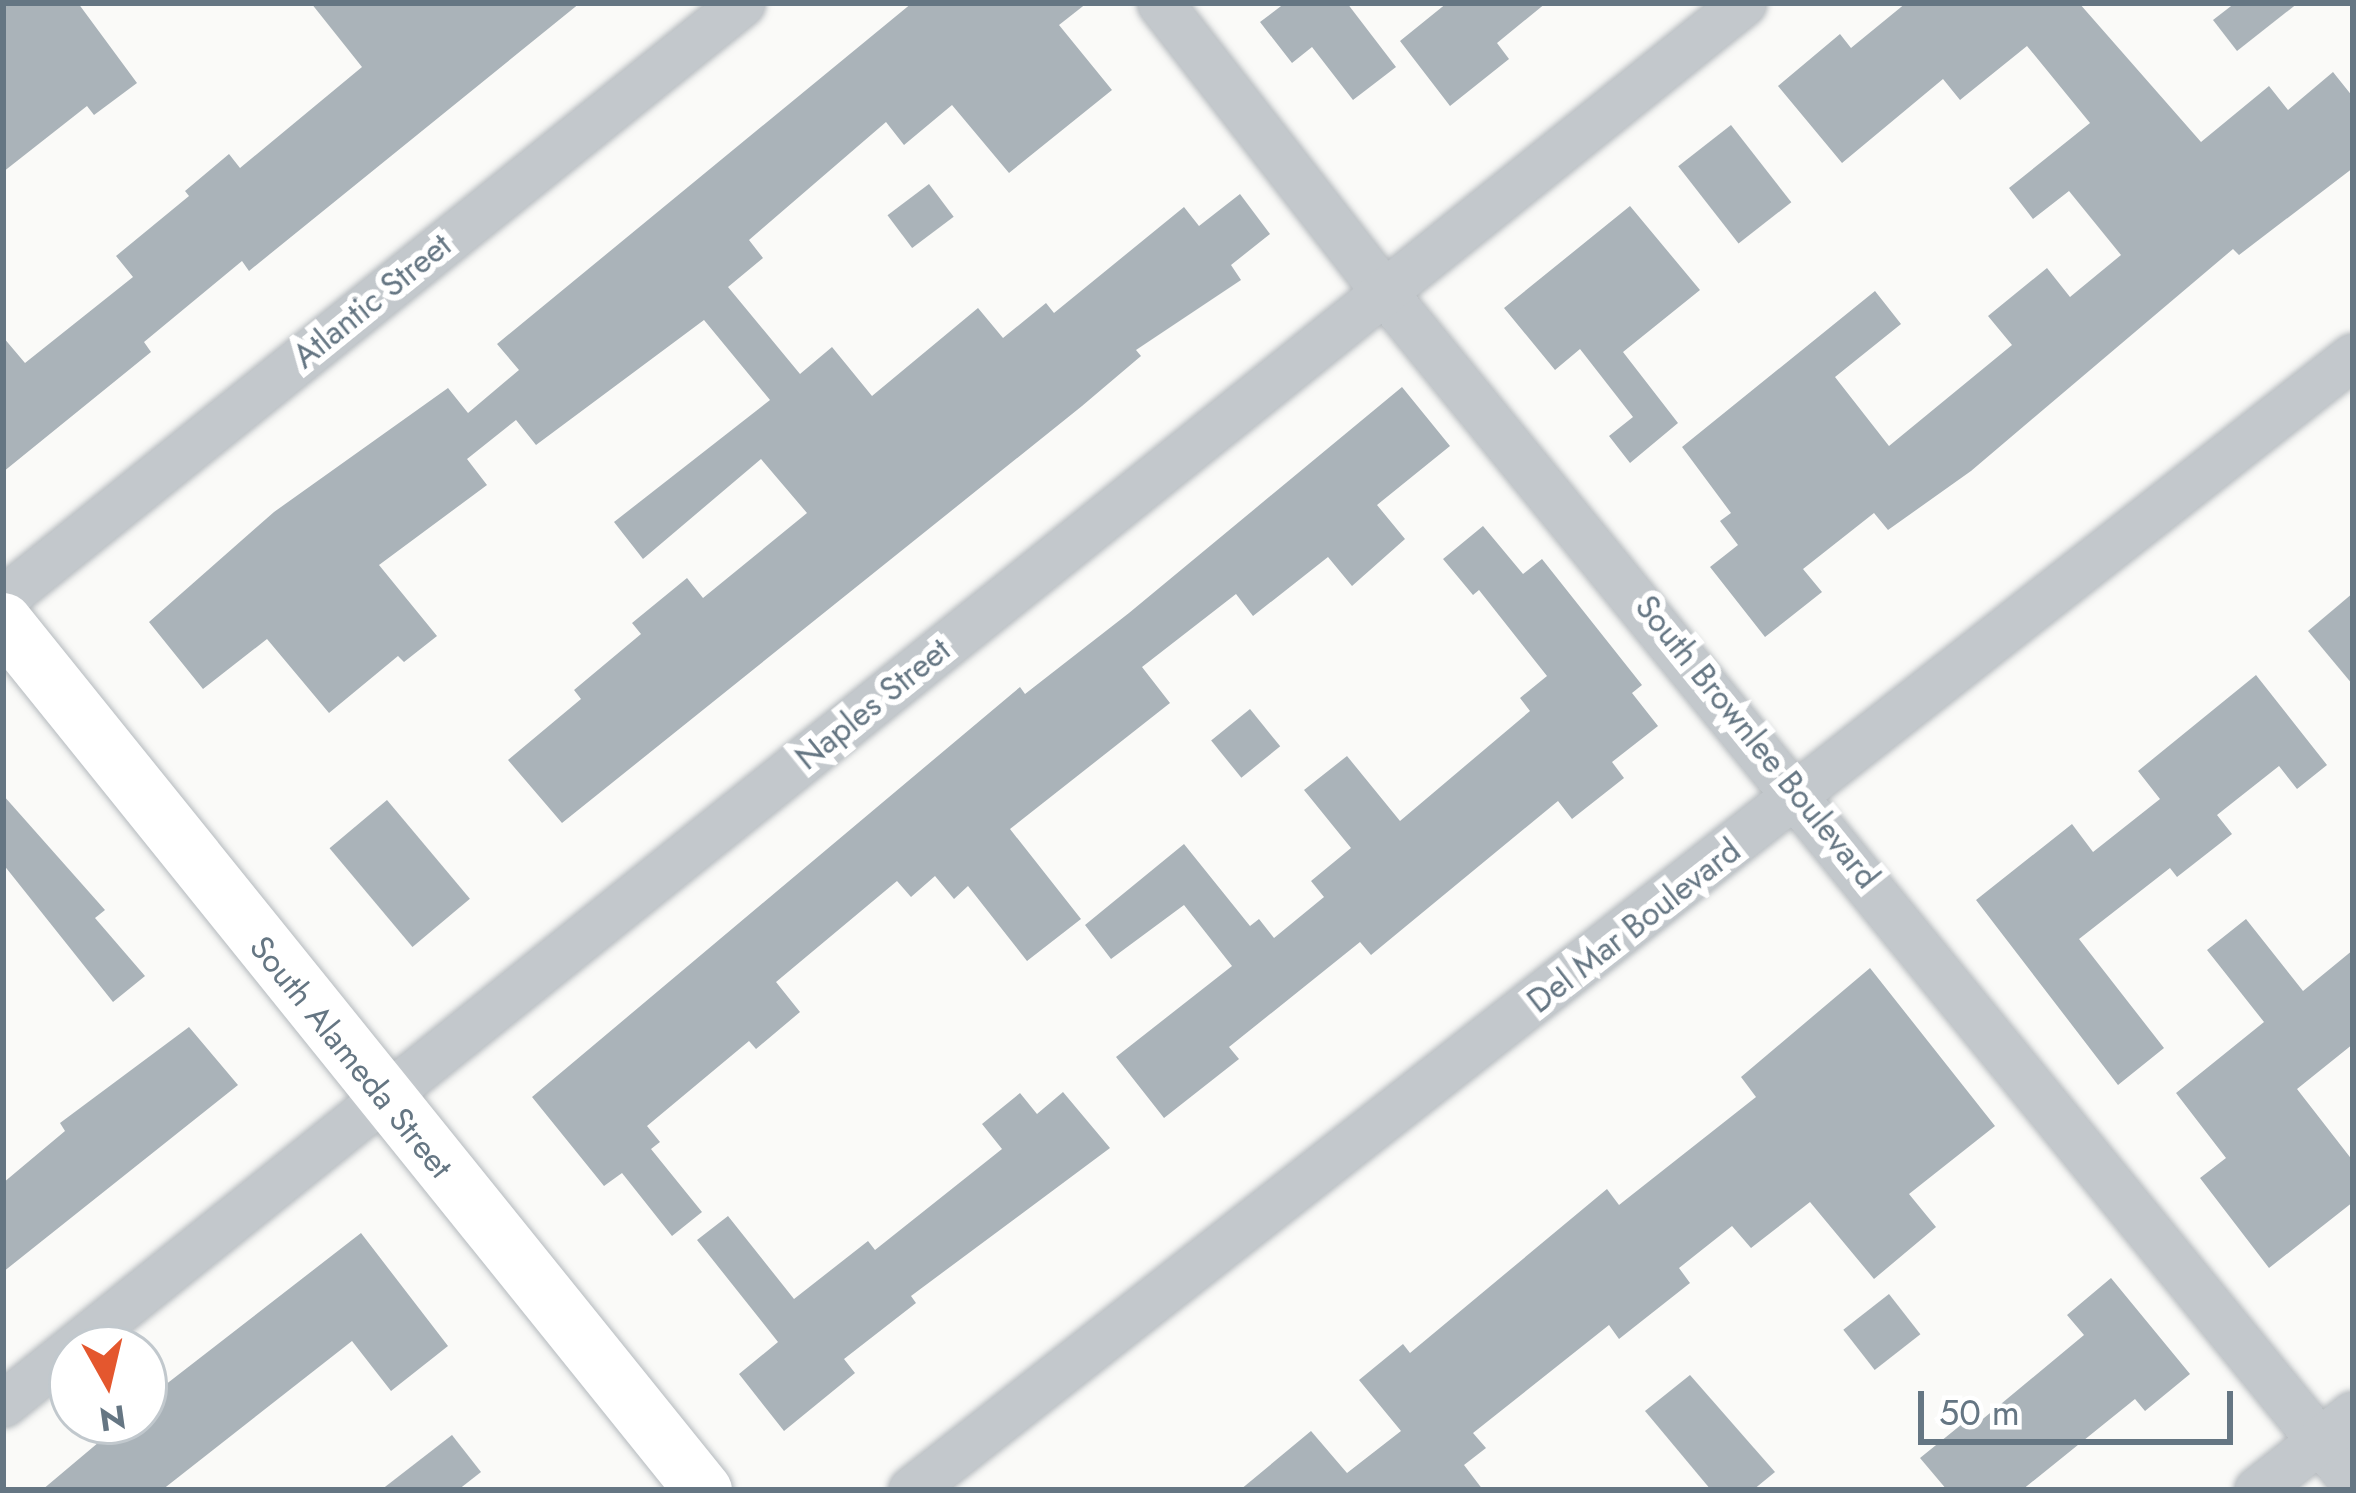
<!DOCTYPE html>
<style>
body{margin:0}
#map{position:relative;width:2356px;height:1493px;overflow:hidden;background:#fafaf8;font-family:Jost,sans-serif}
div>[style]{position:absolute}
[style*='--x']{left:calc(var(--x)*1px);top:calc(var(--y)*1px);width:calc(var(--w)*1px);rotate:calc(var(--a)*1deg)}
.building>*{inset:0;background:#aab3b9;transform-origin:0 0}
.roads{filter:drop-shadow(0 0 3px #b5babe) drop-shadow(0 0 3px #b5babe)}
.minor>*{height:45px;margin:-22.5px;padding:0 22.5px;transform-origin:22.5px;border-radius:22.5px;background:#c3c8cc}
.major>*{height:57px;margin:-28.5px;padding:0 28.5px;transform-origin:28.5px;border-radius:28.5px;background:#fff}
span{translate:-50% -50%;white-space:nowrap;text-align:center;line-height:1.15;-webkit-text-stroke:12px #fff;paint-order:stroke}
.street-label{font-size:33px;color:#657683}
.frame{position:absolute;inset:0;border:6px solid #657683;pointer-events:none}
.north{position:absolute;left:48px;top:1325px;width:120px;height:120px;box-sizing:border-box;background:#fff;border:3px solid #c1c8cd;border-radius:50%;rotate:172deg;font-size:33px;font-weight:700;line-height:48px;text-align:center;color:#657683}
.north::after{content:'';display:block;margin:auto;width:42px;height:54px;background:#e4572e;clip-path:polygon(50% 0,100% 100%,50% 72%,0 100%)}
.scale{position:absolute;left:1918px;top:1391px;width:315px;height:54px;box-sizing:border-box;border:6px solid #657683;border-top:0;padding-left:15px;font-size:36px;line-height:42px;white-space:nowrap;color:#657683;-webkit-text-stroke:9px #fff;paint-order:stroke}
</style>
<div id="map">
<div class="building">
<div style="clip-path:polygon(3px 3px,78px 3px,137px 83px,94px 115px,87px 106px,3px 172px)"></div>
<div style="clip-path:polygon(311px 3px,580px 3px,249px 271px,242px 261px,144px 342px,151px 352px,3px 472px,3px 337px,25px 363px,133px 277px,116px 256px,189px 196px,185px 191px,229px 154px,240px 168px,362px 67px)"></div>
<div style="clip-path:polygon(912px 3px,1087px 3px,1059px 25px,1112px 90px,1009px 173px,952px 105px,904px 145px,886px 122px,749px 240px,763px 258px,728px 287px,800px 374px,832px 347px,872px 396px,978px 308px,1003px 338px,1046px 303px,1054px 313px,1184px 207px,1199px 226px,1240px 194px,1270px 234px,1231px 265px,1241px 280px,1136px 350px,1141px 356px,1082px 406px,562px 823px,508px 760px,581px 699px,574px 690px,641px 634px,632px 623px,687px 578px,703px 598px,807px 513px,761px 459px,643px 559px,614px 522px,770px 400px,704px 320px,536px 445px,516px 420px,467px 459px,487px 485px,379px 565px,437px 636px,404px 662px,398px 656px,329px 713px,267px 639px,203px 689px,149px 622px,274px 512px,448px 388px,468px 413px,519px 370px,497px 344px)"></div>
<div style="clip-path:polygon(1285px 3px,1347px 3px,1396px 67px,1353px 100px,1312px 47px,1292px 63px,1260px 22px)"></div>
<div style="clip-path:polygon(1447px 3px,1546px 3px,1497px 43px,1509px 59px,1450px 106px,1400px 41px)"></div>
<div style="clip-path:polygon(1906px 3px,2079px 3px,2201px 142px,2269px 86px,2288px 110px,2333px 72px,2353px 97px,2353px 168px,2239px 255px,2233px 249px,1971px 471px,1888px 530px,1874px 513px,1803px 569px,1822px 592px,1765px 637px,1710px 567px,1738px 545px,1720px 521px,1731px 513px,1682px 447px,1875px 291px,1901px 324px,1835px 377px,1889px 446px,2012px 345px,1988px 316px,2047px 268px,2070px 297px,2121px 255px,2069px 191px,2033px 219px,2009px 188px,2090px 123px,2027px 46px,1960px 100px,1943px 79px,1842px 163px,1778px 86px,1840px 34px,1851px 48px)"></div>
<div style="clip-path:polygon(2235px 3px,2298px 3px,2237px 51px,2213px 20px)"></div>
<div style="left:1731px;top:125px;width:98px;height:67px;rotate:52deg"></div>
<div style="left:929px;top:184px;width:41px;height:52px;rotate:53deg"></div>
<div style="clip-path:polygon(1630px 206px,1700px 290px,1623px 352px,1678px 423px,1630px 463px,1609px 436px,1633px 417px,1580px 349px,1555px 370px,1504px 308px)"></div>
<div style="clip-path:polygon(1402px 387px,1450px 446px,1377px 505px,1405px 539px,1352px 586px,1328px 557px,1253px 616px,1236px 594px,1142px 667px,1170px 703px,1010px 829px,1081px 919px,1027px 961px,968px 886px,954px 899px,935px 876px,911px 897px,897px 881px,776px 982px,800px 1012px,756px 1049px,749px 1041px,647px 1126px,660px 1142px,651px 1149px,702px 1212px,672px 1236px,622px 1173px,604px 1186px,532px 1097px,1020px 687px,1025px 694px,1129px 613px)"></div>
<div style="clip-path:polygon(1483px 526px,1523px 574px,1542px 559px,1642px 685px,1632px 693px,1658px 726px,1612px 762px,1624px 778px,1572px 819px,1558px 801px,1371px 955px,1360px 942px,1229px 1047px,1239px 1059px,1164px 1118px,1116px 1057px,1232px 966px,1184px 905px,1111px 959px,1085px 925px,1184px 844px,1250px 926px,1259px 919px,1274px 938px,1324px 897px,1311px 881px,1351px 848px,1304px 790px,1347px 756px,1400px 821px,1530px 711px,1520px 698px,1547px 676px,1479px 590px,1473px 595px,1443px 559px)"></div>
<div style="clip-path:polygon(2353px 593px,2353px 685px,2308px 631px)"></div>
<div style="clip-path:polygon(2256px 675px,2327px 765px,2297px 789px,2279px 766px,2217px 815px,2232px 834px,2177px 877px,2170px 868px,2079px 939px,2164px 1048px,2118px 1085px,1976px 900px,2072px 824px,2093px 852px,2160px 799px,2138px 771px)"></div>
<div style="left:1250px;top:709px;width:48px;height:50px;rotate:51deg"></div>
<div style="clip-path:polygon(3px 795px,105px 910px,95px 918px,145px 976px,113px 1002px,3px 864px)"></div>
<div style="left:387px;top:800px;width:129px;height:75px;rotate:50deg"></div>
<div style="clip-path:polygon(2246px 919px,2303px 991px,2353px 950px,2353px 1044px,2297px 1089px,2353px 1161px,2353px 1202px,2269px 1268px,2200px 1178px,2226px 1158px,2176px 1093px,2264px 1022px,2207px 950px)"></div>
<div style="clip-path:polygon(1870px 968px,1995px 1126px,1909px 1194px,1936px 1227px,1874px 1279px,1810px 1202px,1751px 1248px,1732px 1226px,1679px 1268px,1690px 1283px,1619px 1339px,1609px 1325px,1473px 1433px,1486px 1448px,1464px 1465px,1483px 1490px,1240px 1490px,1311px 1431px,1347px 1473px,1401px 1431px,1359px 1380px,1403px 1344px,1410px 1353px,1607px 1189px,1619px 1205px,1756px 1097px,1741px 1077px)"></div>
<div style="clip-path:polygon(189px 1027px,238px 1085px,3px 1272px,3px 1183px,65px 1131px,60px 1123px)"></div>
<div style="clip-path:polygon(1063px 1092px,1110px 1148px,911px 1296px,916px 1303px,844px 1359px,855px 1373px,784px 1431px,739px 1374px,778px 1342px,697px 1240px,728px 1216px,794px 1299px,868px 1241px,875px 1250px,1002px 1149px,982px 1124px,1020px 1093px,1037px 1114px)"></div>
<div style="clip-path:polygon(361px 1233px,448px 1346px,391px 1391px,352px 1341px,162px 1490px,42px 1490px,124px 1421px,144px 1421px,147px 1399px)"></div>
<div style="clip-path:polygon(2111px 1278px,2190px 1374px,2145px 1411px,2135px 1399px,2022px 1490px,1947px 1490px,1920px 1458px,1972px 1416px,1978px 1423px,2084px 1335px,2067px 1315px)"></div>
<div style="left:1889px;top:1294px;width:51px;height:58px;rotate:52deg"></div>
<div style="clip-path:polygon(1690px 1375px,1775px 1472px,1753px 1490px,1711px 1490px,1645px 1411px)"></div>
<div style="clip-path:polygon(452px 1435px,481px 1472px,458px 1490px,381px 1490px)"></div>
</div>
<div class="roads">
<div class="minor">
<div style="--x:1160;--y:3;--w:366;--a:52.2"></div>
<div style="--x:1384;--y:292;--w:1535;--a:50.84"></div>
<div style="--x:3;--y:599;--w:949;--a:-38.89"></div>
<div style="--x:3;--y:1404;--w:2234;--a:-38.84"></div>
<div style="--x:911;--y:1490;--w:1834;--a:-38.18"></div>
<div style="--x:2257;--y:1490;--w:122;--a:-38.4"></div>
</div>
<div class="major">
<div style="--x:3;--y:621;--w:1116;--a:51.15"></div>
</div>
</div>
<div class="street-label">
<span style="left:372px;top:301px;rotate:-39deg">Atlantic Street</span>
<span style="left:873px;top:704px;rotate:-39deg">Naples Street</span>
<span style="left:1757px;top:742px;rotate:51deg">South Brownlee Boulevard</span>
<span style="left:1634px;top:926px;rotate:-38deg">Del Mar Boulevard</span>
<span style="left:351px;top:1057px;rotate:51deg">South Alameda Street</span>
</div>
<div class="frame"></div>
<div class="north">N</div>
<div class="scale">50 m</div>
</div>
